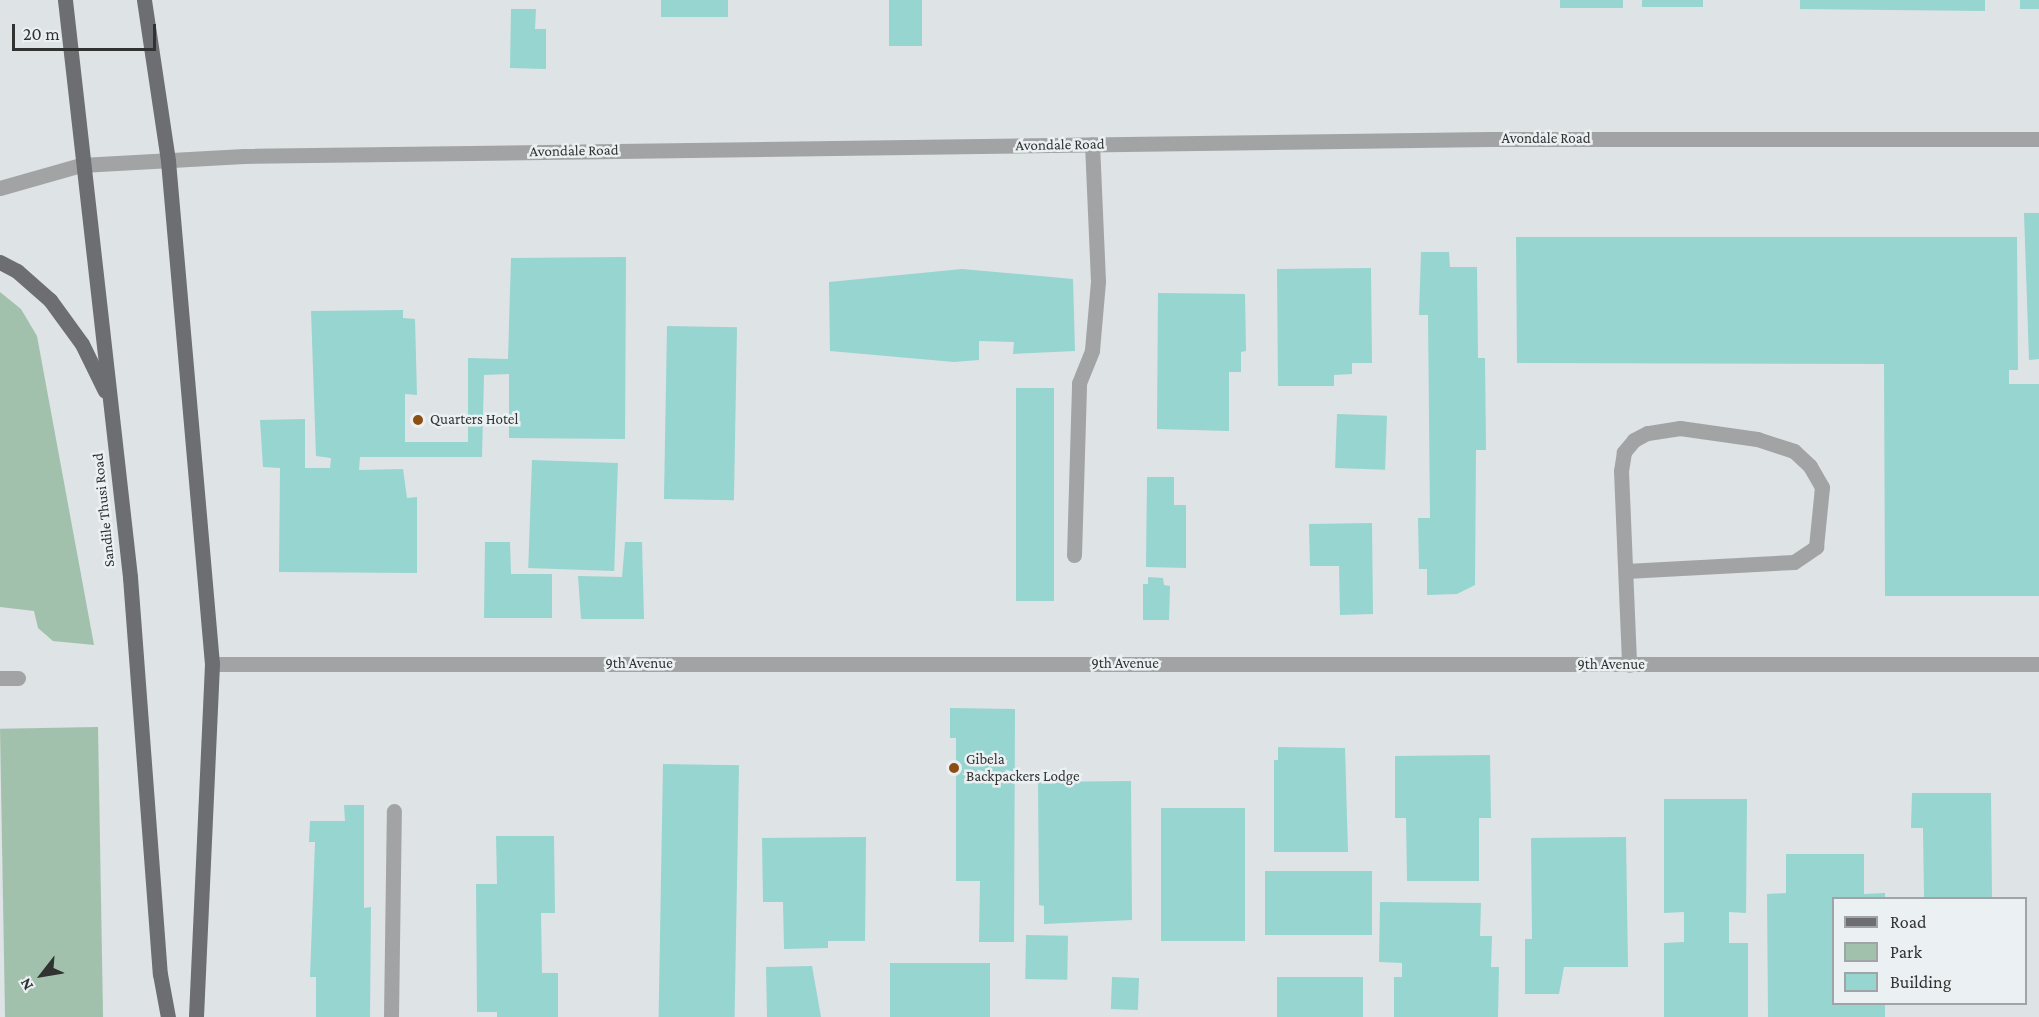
<!DOCTYPE html>
<style>
body{margin:0}
#map{position:relative;width:2039px;height:1017px;overflow:hidden;background:#dee3e5;font-family:"Crimson Pro",serif}
div>[style]{position:absolute}
[style*='--x']{left:calc(var(--x)*1px);top:calc(var(--y)*1px);width:calc(var(--w)*1px);rotate:calc(var(--a)*1deg)}
.green>*{inset:0;background:#a2c1ad;transform-origin:0 0}
.building>*{inset:0;background:#97d5d0;transform-origin:0 0}
.minor>*{height:15px;margin:-7.5px;padding:0 7.5px;transform-origin:7.5px;border-radius:7.5px;background:#a2a3a4}
.major>*{height:15px;margin:-7.5px;padding:0 7.5px;transform-origin:7.5px;border-radius:7.5px;background:#6c6e71}
.dots>*{width:16px;height:16px;translate:-50% -50%;box-sizing:border-box;border:3px solid #ebf0f2;border-radius:50%}
span{translate:-50% -50%;white-space:nowrap;text-align:center;line-height:1.15;-webkit-text-stroke:5px #ebf0f2;paint-order:stroke}
.street-label{font-size:15px;color:#313333}
.poi-label{font-size:15px;color:#313333}
.left{translate:0 -50%;text-align:left}
.legend{position:absolute;left:1832px;top:897px;width:195px;height:108px;box-sizing:border-box;background:#ebf0f2;border:2px solid #a1a4a6;margin:0;padding:8px 10px;list-style:none;font-size:18px;color:#313333}
.legend li{display:flex;align-items:center;gap:12px;height:30px}
.legend b{width:30px;border:2px solid #a1a4a6}
.north{position:absolute;left:12px;top:945px;width:60px;height:60px;-webkit-text-stroke:4px #ebf0f2;paint-order:stroke;rotate:239deg;font-size:16px;font-weight:700;line-height:24px;text-align:center;color:#313333}
.north::after{content:'';display:block;margin:auto;width:21px;height:27px;background:#313333;clip-path:polygon(50% 0,100% 100%,50% 72%,0 100%)}
.scale{position:absolute;left:12px;top:24px;width:144px;height:27px;box-sizing:border-box;border:3px solid #313333;border-top:0;padding-left:8px;font-size:18px;line-height:21px;white-space:nowrap;color:#313333;-webkit-text-stroke:4px #ebf0f2;paint-order:stroke}
</style>
<div id="map">
<div class="green">
<div style="clip-path:polygon(0 292px,21px 309px,37px 336px,94px 645px,53px 641px,38px 628px,34px 611px,0 607px)"></div>
<div style="left:98px;top:727px;width:290px;height:98px;rotate:89deg"></div>
</div>
<div class="building">
<div style="left:661px;top:0;width:67px;height:17px"></div>
<div style="left:889px;top:0;width:33px;height:46px"></div>
<div style="left:1560px;top:0;width:63px;height:8px"></div>
<div style="left:1642px;top:0;width:61px;height:7px"></div>
<div style="clip-path:polygon(1800px 0,1985px 0,1985px 11px,1800px 9px)"></div>
<div style="left:2020px;top:0;width:19px;height:9px"></div>
<div style="clip-path:polygon(511px 9px,536px 9px,535px 29px,546px 29px,546px 69px,510px 68px)"></div>
<div style="clip-path:polygon(2024px 213px,2039px 213px,2039px 359px,2029px 360px)"></div>
<div style="clip-path:polygon(1516px 237px,2017px 237px,2018px 370px,2009px 370px,2009px 384px,2039px 384px,2039px 596px,1885px 596px,1884px 364px,1517px 363px)"></div>
<div style="clip-path:polygon(1421px 252px,1449px 252px,1450px 267px,1477px 267px,1478px 358px,1485px 358px,1486px 450px,1476px 450px,1475px 585px,1457px 594px,1427px 595px,1427px 569px,1419px 569px,1418px 518px,1430px 518px,1428px 315px,1419px 315px)"></div>
<div style="clip-path:polygon(626px 257px,625px 439px,509px 438px,509px 374px,484px 375px,482px 457px,360px 457px,359px 470px,403px 469px,407px 498px,417px 497px,417px 573px,279px 572px,280px 468px,263px 467px,260px 420px,305px 419px,305px 468px,330px 468px,331px 458px,316px 456px,311px 311px,403px 310px,403px 318px,415px 319px,417px 395px,405px 394px,405px 442px,468px 442px,468px 358px,508px 359px,511px 258px)"></div>
<div style="clip-path:polygon(1371px 268px,1372px 363px,1352px 363px,1352px 374px,1334px 375px,1334px 386px,1278px 386px,1277px 269px)"></div>
<div style="clip-path:polygon(962px 269px,1073px 279px,1075px 351px,1013px 354px,1014px 342px,979px 341px,979px 360px,954px 362px,830px 351px,829px 282px)"></div>
<div style="clip-path:polygon(1158px 293px,1245px 294px,1246px 351px,1241px 352px,1241px 372px,1229px 372px,1229px 431px,1157px 429px)"></div>
<div style="left:667px;top:326px;width:70px;height:173px;rotate:1deg"></div>
<div style="left:1054px;top:388px;width:213px;height:38px;rotate:90deg"></div>
<div style="left:1337px;top:414px;width:50px;height:54px;rotate:2deg"></div>
<div style="left:532px;top:460px;width:86px;height:108px;rotate:2deg"></div>
<div style="clip-path:polygon(1147px 477px,1174px 477px,1174px 505px,1186px 505px,1186px 568px,1146px 567px)"></div>
<div style="clip-path:polygon(1372px 523px,1373px 614px,1340px 615px,1339px 566px,1310px 566px,1309px 524px)"></div>
<div style="clip-path:polygon(485px 542px,510px 542px,511px 574px,552px 574px,552px 618px,484px 618px)"></div>
<div style="clip-path:polygon(625px 542px,642px 542px,644px 619px,581px 619px,578px 576px,622px 577px)"></div>
<div style="clip-path:polygon(1148px 577px,1163px 578px,1164px 585px,1170px 586px,1169px 620px,1143px 620px,1143px 584px,1148px 584px)"></div>
<div style="clip-path:polygon(950px 708px,1015px 709px,1014px 942px,979px 942px,980px 881px,956px 881px,956px 738px,950px 738px)"></div>
<div style="clip-path:polygon(1278px 747px,1345px 748px,1348px 852px,1274px 852px,1274px 760px,1278px 760px)"></div>
<div style="clip-path:polygon(1490px 755px,1491px 818px,1479px 818px,1479px 881px,1407px 881px,1406px 818px,1395px 818px,1395px 756px)"></div>
<div style="left:663px;top:764px;width:76px;height:253px;rotate:1deg"></div>
<div style="clip-path:polygon(1131px 781px,1132px 920px,1044px 924px,1044px 906px,1039px 905px,1038px 782px)"></div>
<div style="clip-path:polygon(1912px 793px,1991px 793px,1992px 898px,1924px 898px,1923px 828px,1911px 828px)"></div>
<div style="clip-path:polygon(1664px 799px,1747px 799px,1746px 913px,1729px 912px,1729px 943px,1748px 943px,1748px 1017px,1664px 1017px,1664px 943px,1684px 942px,1684px 912px,1664px 913px)"></div>
<div style="clip-path:polygon(344px 805px,364px 805px,364px 908px,371px 907px,370px 1017px,316px 1017px,316px 977px,310px 977px,315px 842px,309px 842px,310px 821px,345px 821px)"></div>
<div style="left:1161px;top:808px;width:84px;height:133px"></div>
<div style="clip-path:polygon(496px 836px,554px 836px,555px 913px,541px 913px,542px 973px,558px 973px,558px 1017px,497px 1017px,497px 1012px,477px 1012px,476px 884px,497px 884px)"></div>
<div style="clip-path:polygon(866px 837px,865px 941px,828px 941px,828px 948px,784px 949px,783px 902px,763px 902px,762px 838px)"></div>
<div style="clip-path:polygon(1626px 837px,1628px 967px,1564px 967px,1559px 994px,1525px 994px,1525px 939px,1532px 939px,1531px 838px)"></div>
<div style="clip-path:polygon(1786px 854px,1864px 854px,1864px 894px,1885px 893px,1885px 898px,1834px 898px,1834px 1004px,1885px 1004px,1885px 1017px,1768px 1017px,1767px 894px,1786px 893px)"></div>
<div style="left:1265px;top:871px;width:107px;height:64px"></div>
<div style="clip-path:polygon(1380px 902px,1481px 903px,1480px 936px,1492px 936px,1491px 967px,1499px 967px,1498px 1017px,1394px 1017px,1394px 977px,1402px 977px,1402px 963px,1379px 962px)"></div>
<div style="left:1026px;top:935px;width:42px;height:44px;rotate:1deg"></div>
<div style="left:990px;top:963px;width:54px;height:100px;rotate:90deg"></div>
<div style="clip-path:polygon(812px 966px,821px 1017px,767px 1017px,766px 967px)"></div>
<div style="left:1112px;top:977px;width:27px;height:32px;rotate:2deg"></div>
<div style="left:1277px;top:977px;width:86px;height:40px"></div>
</div>
<div class="minor">
<div style="--x:0;--y:188;--w:84;--a:-15.9"></div>
<div style="--x:81;--y:165;--w:163;--a:-3.2"></div>
<div style="--x:244;--y:156;--w:1246;--a:-0.78"></div>
<div style="--x:1490;--y:139;--w:549;--a:0"></div>
<div style="--x:1074;--y:555;--w:172;--a:-88.3"></div>
<div style="--x:1079;--y:383;--w:35;--a:-68"></div>
<div style="--x:1092;--y:350;--w:69;--a:-85"></div>
<div style="--x:1098;--y:281;--w:137;--a:-92.5"></div>
<div style="--x:1626;--y:571;--w:168;--a:-3.1"></div>
<div style="--x:1794;--y:562;--w:27;--a:-34"></div>
<div style="--x:1816;--y:547;--w:60;--a:-84.3"></div>
<div style="--x:1822;--y:487;--w:24;--a:-120"></div>
<div style="--x:1810;--y:466;--w:22;--a:-137"></div>
<div style="--x:1794;--y:451;--w:39;--a:-162"></div>
<div style="--x:1757;--y:439;--w:78;--a:-171.9"></div>
<div style="--x:1680;--y:428;--w:33;--a:171"></div>
<div style="--x:1647;--y:433;--w:15;--a:152"></div>
<div style="--x:1634;--y:440;--w:16;--a:130"></div>
<div style="--x:1624;--y:452;--w:19;--a:99"></div>
<div style="--x:1621;--y:471;--w:194;--a:87.6"></div>
<div style="--x:212;--y:664;--w:1827;--a:0"></div>
<div style="--x:0;--y:678;--w:18;--a:0"></div>
<div style="--x:391;--y:1017;--w:206;--a:-89.2"></div>
</div>
<div class="major">
<div style="--x:65;--y:0;--w:581;--a:83.57"></div>
<div style="--x:130;--y:577;--w:398;--a:85.7"></div>
<div style="--x:160;--y:974;--w:44;--a:79.5"></div>
<div style="--x:144;--y:0;--w:163;--a:81.5"></div>
<div style="--x:168;--y:161;--w:505;--a:85"></div>
<div style="--x:212;--y:664;--w:353;--a:92.6"></div>
<div style="--x:0;--y:262;--w:19;--a:28"></div>
<div style="--x:17;--y:271;--w:44;--a:41.3"></div>
<div style="--x:50;--y:300;--w:54;--a:54"></div>
<div style="--x:82;--y:344;--w:52;--a:63.9"></div>
</div>
<div class="dots">
<div style="left:418px;top:420px;background:#8c4e12"></div>
<div style="left:954px;top:768px;background:#8c4e12"></div>
</div>
<div class="street-label">
<span style="left:1546px;top:139px">Avondale Road</span>
<span style="left:1060px;top:145px;rotate:-1deg">Avondale Road</span>
<span style="left:574px;top:151px;rotate:-1deg">Avondale Road</span>
<span style="left:104px;top:510px;rotate:-96deg">Sandile Thusi Road</span>
<span style="left:639px;top:664px">9th Avenue</span>
<span style="left:1125px;top:664px">9th Avenue</span>
<span style="left:1611px;top:665px">9th Avenue</span>
</div>
<div class="poi-label">
<span class="left" style="left:430px;top:420px">Quarters Hotel</span>
<span class="left" style="left:966px;top:768px">Gibela<br>Backpackers Lodge</span>
</div>
<ul class="legend">
<li><b style="height:8px;background:#6c6e71"></b>Road</li>
<li><b style="height:16px;background:#a2c1ad"></b>Park</li>
<li><b style="height:16px;background:#97d5d0"></b>Building</li>
</ul>
<div class="north">N</div>
<div class="scale">20 m</div>
</div>
